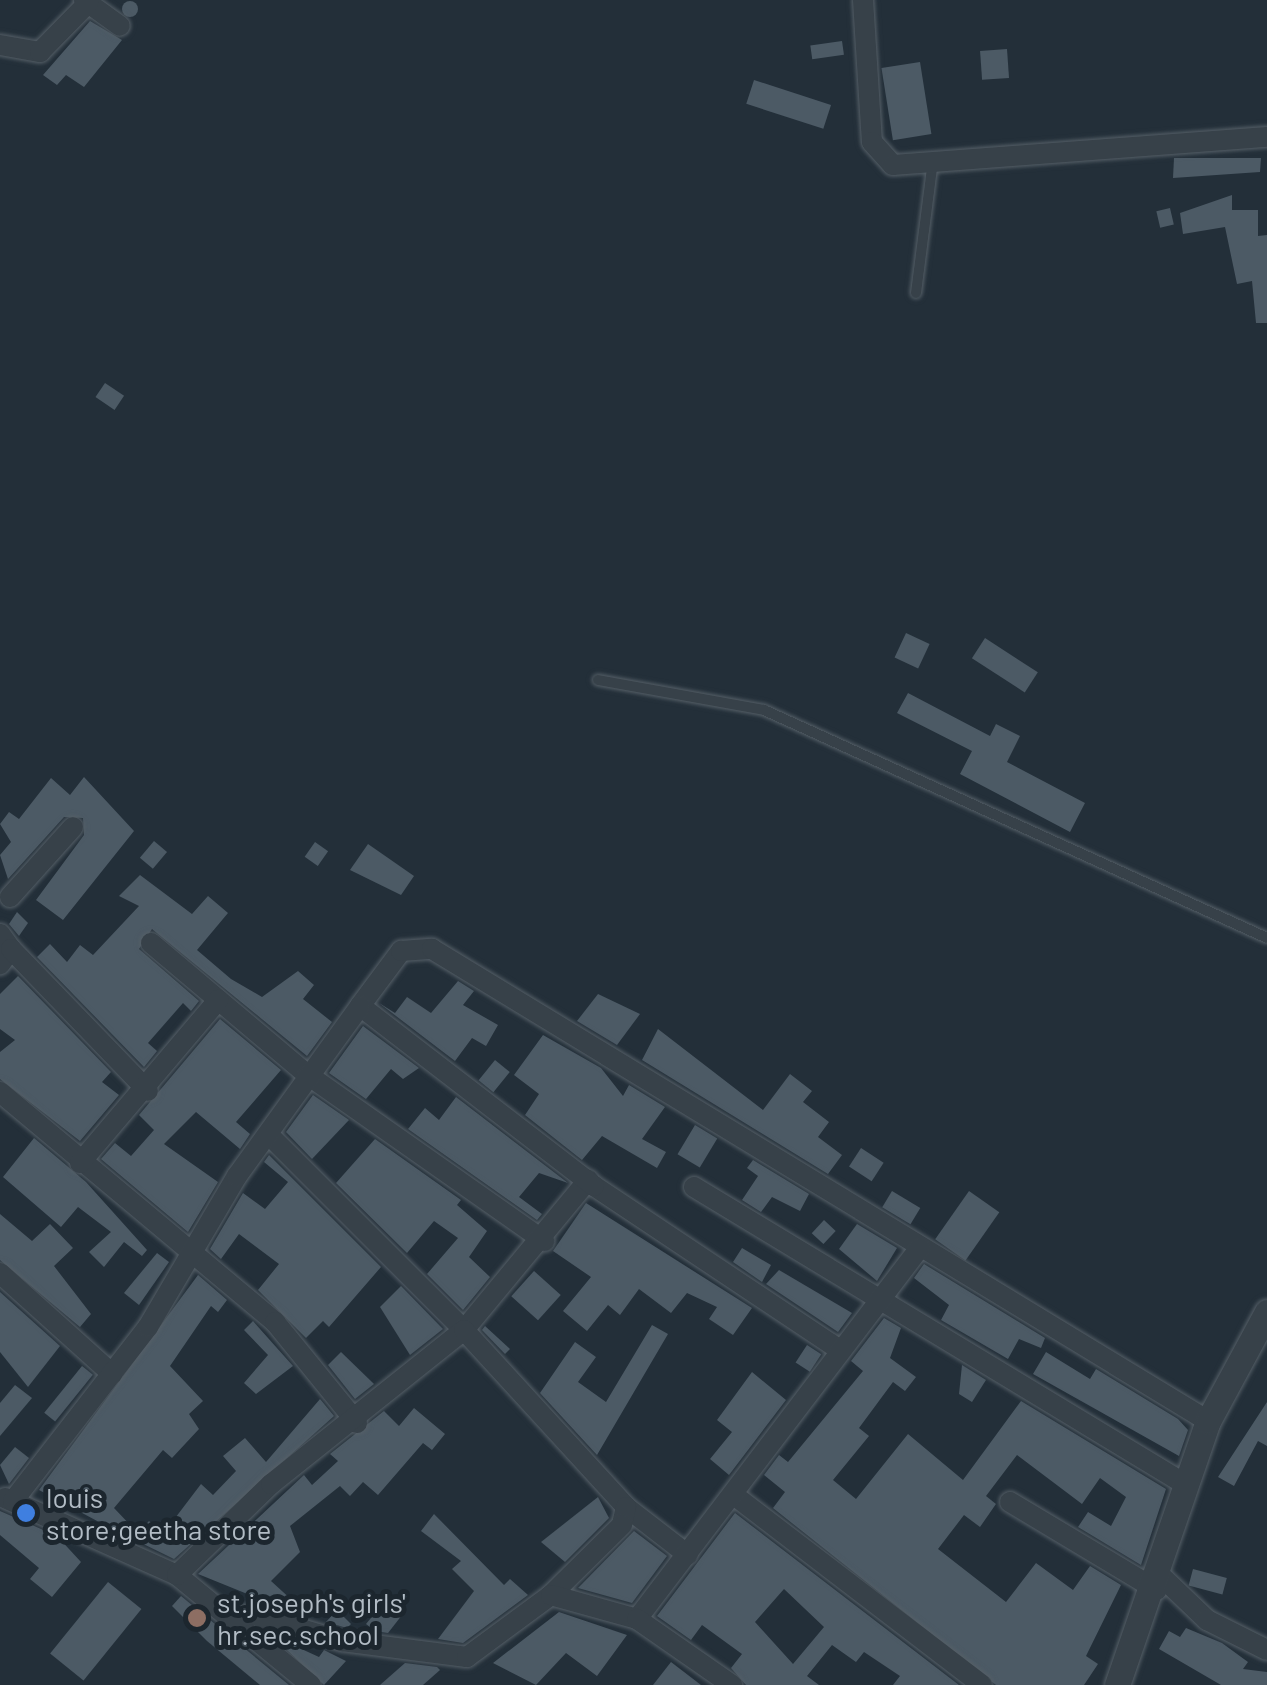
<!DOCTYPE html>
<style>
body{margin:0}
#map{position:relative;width:1267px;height:1685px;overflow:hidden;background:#232f39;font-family:Barlow,sans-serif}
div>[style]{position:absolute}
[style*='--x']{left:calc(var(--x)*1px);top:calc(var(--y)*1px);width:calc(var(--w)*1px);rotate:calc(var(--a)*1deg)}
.building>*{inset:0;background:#4c5a65;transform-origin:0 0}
.round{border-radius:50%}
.roads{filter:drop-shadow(0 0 2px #555f67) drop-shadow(0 0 2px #555f67)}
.service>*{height:10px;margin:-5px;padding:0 5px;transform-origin:5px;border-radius:5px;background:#374149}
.minor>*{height:20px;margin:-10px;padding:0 10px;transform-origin:10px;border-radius:10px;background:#374149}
.tertiary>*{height:25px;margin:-12.5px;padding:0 12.5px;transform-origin:12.5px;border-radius:12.5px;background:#374149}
.dots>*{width:28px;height:28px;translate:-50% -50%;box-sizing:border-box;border:5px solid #1c262e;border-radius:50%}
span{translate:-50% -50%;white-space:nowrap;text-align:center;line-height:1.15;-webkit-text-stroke:10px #1c262e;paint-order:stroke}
.poi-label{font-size:28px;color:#b2bcc5}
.left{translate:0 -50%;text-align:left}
</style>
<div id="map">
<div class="building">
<div class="round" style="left:122px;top:1px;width:16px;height:16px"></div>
<div style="clip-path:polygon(90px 21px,122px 40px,84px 87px,66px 75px,57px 85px,43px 75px)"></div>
<div style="left:842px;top:41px;width:14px;height:32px;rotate:82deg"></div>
<div style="left:1007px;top:49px;width:29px;height:27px;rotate:86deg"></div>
<div style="left:920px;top:62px;width:73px;height:39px;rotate:81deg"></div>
<div style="left:754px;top:80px;width:81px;height:25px;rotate:18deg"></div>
<div style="clip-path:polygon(1174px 158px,1261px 158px,1260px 172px,1173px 178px)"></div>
<div style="clip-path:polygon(1232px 195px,1232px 210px,1258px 210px,1258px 236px,1267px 235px,1267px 323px,1256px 323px,1252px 281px,1237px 284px,1225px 227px,1183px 234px,1180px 213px)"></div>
<div style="left:1170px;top:208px;width:17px;height:14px;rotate:77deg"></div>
<div style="left:105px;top:383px;width:23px;height:17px;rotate:34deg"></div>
<div style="left:906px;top:633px;width:26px;height:27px;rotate:25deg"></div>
<div style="left:985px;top:638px;width:63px;height:24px;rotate:33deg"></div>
<div style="clip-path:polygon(908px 693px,990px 736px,996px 724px,1020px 736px,1007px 762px,1085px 803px,1070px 832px,960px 774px,972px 751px,897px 713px)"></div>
<div style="clip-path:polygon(84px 777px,134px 831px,63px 920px,36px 900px,84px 835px,83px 818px,64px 817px,8px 879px,0 855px,11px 842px,0 824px,9px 812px,19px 819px,51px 778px,70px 795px)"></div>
<div style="left:154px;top:841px;width:17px;height:22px;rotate:40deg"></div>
<div style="left:315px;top:842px;width:16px;height:18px;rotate:35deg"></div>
<div style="clip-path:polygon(368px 844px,414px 876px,401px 895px,350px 870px)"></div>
<div style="clip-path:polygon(140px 875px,192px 914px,208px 896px,228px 913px,197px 950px,231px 979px,262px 997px,298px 971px,314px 985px,303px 999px,332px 1022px,307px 1056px,152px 929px,139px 949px,199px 1001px,191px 1011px,183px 1003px,148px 1043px,157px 1051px,144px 1067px,37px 957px,50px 944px,67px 962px,80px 945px,93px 955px,139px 906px,119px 896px)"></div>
<div style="clip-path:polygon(17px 912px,28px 923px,19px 936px,9px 924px)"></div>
<div style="clip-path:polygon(18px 976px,111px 1072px,102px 1082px,119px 1095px,80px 1141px,0 1079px,0 1052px,15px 1040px,0 1029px,0 994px)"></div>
<div style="clip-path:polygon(458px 981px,474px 991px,463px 1005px,498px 1025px,486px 1046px,472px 1038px,455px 1061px,379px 1003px,395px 1013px,407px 997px,431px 1013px)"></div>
<div style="clip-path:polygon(598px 994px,640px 1014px,617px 1045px,577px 1021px)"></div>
<div style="clip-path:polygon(220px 1019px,281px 1070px,236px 1122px,250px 1134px,240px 1149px,196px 1112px,164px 1144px,218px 1182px,188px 1232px,101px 1159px,115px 1143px,131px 1156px,154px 1130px,139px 1115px)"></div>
<div style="clip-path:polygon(363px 1026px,419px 1068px,403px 1079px,391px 1069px,366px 1099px,329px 1073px)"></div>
<div style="clip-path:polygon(658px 1029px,763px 1110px,790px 1074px,812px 1091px,803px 1102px,829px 1122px,818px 1137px,842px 1155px,828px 1174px,642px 1060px)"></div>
<div style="clip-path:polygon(543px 1035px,601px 1068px,623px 1096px,629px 1085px,665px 1107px,642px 1139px,666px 1152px,657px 1168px,602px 1136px,582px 1160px,525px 1115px,539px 1094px,514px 1075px)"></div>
<div style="left:495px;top:1060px;width:19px;height:26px;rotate:39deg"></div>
<div style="clip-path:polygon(313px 1095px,349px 1120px,312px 1159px,286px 1132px)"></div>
<div style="clip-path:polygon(456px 1097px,568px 1183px,539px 1173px,519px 1197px,542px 1214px,537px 1220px,408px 1129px,425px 1108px,439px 1120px)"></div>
<div style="left:695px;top:1125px;width:26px;height:34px;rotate:31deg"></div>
<div style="clip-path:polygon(34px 1138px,86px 1182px,147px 1250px,142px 1256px,124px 1242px,104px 1267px,89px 1252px,111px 1232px,78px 1207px,61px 1227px,3px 1177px)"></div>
<div style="clip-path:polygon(375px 1139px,461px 1200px,457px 1205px,487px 1231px,469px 1257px,490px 1277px,463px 1310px,427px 1274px,458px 1238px,434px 1221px,407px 1253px,336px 1183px)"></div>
<div style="left:861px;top:1148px;width:27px;height:22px;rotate:33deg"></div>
<div style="clip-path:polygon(269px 1155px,381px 1267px,329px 1327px,323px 1321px,306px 1338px,258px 1290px,279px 1264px,239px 1234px,221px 1259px,210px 1249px,243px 1193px,265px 1209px,288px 1182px,264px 1162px)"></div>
<div style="clip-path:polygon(753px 1160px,809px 1194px,800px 1211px,772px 1197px,761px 1212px,742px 1200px,758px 1176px,747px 1168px)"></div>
<div style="left:892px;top:1191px;width:33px;height:19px;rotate:31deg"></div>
<div style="left:969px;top:1191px;width:37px;height:59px;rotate:35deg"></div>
<div style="clip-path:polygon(586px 1203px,752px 1308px,733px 1335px,709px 1319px,717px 1307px,687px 1293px,671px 1313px,639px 1289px,620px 1315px,608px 1305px,587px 1331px,563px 1311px,591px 1277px,553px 1251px)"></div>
<div style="clip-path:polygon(0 1214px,32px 1241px,50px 1224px,73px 1248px,54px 1266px,91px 1314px,80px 1327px,0 1260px)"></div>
<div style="left:824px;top:1220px;width:16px;height:18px;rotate:43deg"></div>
<div style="clip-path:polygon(857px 1224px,897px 1248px,877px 1281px,839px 1249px)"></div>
<div style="clip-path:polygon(742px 1248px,771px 1265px,762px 1282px,733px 1262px)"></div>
<div style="clip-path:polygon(157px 1253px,169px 1262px,139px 1305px,124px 1293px)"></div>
<div style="clip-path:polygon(924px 1264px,1045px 1338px,1041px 1348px,1019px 1339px,1008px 1359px,941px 1320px,949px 1305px,914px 1278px)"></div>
<div style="clip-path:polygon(779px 1270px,852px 1313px,838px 1332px,766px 1284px)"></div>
<div style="left:534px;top:1271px;width:36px;height:34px;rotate:42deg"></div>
<div style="clip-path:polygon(198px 1275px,227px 1300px,218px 1312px,211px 1306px,170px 1366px,203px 1401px,189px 1414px,199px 1429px,172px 1458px,163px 1450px,114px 1508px,136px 1531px,129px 1538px,39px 1490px)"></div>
<div style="clip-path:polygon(401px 1286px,443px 1329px,410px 1355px,380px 1307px)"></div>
<div style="clip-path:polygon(0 1292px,60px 1346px,28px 1387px,0 1352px)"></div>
<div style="clip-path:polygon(884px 1318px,901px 1328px,890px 1358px,916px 1377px,905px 1391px,893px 1382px,859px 1428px,869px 1436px,833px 1480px,856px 1499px,908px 1434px,963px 1480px,1021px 1401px,1166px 1489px,1141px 1565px,1078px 1527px,1088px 1512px,1111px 1526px,1126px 1497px,1100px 1478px,1082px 1504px,1017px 1455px,986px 1496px,996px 1504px,980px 1527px,964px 1515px,938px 1549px,1006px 1602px,1036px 1563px,1073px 1590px,1090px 1566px,1121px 1585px,1086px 1656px,1098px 1664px,1084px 1685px,996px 1685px,773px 1508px,785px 1492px,764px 1475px,779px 1455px,788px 1462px,863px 1371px,851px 1361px)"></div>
<div style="clip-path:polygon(253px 1321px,293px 1366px,256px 1394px,244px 1383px,268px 1355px,244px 1330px)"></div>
<div style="clip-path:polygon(652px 1325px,668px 1334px,597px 1455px,540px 1393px,575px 1342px,596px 1357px,578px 1382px,606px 1402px)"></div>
<div style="clip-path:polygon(485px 1326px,510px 1349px,505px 1354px,482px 1330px)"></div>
<div style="left:807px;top:1345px;width:17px;height:21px;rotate:33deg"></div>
<div style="clip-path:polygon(341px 1352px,374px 1384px,355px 1399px,328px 1365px)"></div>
<div style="clip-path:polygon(1046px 1352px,1090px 1379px,1096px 1369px,1178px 1419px,1188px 1430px,1179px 1456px,1033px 1374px)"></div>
<div style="clip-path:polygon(962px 1365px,986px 1380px,972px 1402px,959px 1394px)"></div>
<div style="left:82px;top:1366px;width:14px;height:60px;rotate:39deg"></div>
<div style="clip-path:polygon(752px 1372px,786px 1400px,729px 1475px,710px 1459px,732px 1432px,717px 1420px)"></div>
<div style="clip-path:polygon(15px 1385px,32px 1398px,0 1436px,0 1403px)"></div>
<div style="clip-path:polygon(320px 1399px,334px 1416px,174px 1559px,133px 1539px,149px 1521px,163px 1534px,201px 1484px,213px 1495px,236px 1471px,223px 1456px,245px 1438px,266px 1462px)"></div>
<div style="clip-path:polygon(1267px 1402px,1267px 1446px,1258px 1441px,1234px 1486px,1218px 1477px)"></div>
<div style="clip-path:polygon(414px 1408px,445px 1434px,432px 1450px,423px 1443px,378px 1495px,363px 1482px,350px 1496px,340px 1486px,290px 1526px,300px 1552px,271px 1581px,294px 1602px,287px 1610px,198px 1574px,304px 1475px,312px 1485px,338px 1461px,330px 1454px,384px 1411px,399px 1426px)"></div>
<div style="clip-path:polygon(15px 1447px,29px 1458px,9px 1484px,0 1465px)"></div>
<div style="clip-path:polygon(598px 1497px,609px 1518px,565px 1562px,541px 1542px)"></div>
<div style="clip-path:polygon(0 1511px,57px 1536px,81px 1562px,52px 1597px,30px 1579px,39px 1568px,0 1535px)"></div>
<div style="clip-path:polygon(evenodd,735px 1513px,959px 1685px,893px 1685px,900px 1676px,864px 1652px,856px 1662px,832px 1645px,807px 1676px,819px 1685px,746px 1685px,731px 1668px,742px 1654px,702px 1625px,691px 1640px,657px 1616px,735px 1513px,784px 1589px,824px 1627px,793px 1664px,755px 1622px,784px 1589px)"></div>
<div style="clip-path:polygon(434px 1514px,504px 1585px,510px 1579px,528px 1595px,463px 1643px,438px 1639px,474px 1591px,452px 1569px,461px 1561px,421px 1531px)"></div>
<div style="clip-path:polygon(634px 1531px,667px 1556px,632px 1603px,578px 1588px)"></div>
<div style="left:1193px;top:1569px;width:35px;height:17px;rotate:15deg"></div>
<div style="left:108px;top:1582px;width:43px;height:92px;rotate:39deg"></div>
<div style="clip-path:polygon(181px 1596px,289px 1685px,260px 1685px,207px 1641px,172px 1606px)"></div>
<div style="clip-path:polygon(389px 1596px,406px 1610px,388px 1633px,375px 1631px,366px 1624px)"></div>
<div style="clip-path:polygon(337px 1610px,351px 1624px,347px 1628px,326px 1622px)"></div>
<div style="clip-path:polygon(559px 1612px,627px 1635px,597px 1676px,566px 1653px,536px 1685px,493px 1663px)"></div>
<div style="clip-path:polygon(1186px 1628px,1222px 1643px,1248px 1662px,1243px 1669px,1267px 1672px,1267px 1685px,1221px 1685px,1159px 1649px,1169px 1631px,1180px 1637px)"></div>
<div style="clip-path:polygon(271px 1635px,319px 1657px,324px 1650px,346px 1661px,324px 1685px)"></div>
<div style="clip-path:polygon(671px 1662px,701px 1685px,653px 1685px)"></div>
<div style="clip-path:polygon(405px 1663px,437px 1667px,440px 1670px,423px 1685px,380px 1685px)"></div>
</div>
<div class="roads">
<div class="service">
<div style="--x:916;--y:293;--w:126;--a:-82.7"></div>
<div style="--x:598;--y:680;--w:169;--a:10.2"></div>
<div style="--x:764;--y:710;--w:552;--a:24.38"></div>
</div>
<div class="minor">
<div style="--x:84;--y:0;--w:44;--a:35.8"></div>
<div style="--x:863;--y:0;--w:142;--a:86.4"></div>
<div style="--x:872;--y:142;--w:31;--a:48"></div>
<div style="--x:893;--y:165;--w:375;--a:-4.3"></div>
<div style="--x:0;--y:45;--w:41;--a:9.9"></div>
<div style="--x:40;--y:52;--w:69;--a:-45.6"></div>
<div style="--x:10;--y:897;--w:94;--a:-48"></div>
<div style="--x:0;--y:934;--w:19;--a:54"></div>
<div style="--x:11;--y:949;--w:19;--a:126"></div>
<div style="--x:151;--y:943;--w:205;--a:40.1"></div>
<div style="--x:308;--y:1075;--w:289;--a:35.1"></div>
<div style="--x:11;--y:949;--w:197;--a:46"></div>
<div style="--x:0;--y:1092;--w:359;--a:39.9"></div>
<div style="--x:275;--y:1322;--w:130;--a:50.9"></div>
<div style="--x:268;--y:1134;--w:277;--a:45"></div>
<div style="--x:464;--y:1330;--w:195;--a:-50.4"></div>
<div style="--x:80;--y:1163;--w:214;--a:-49.7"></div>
<div style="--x:694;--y:1187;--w:574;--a:31.17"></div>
<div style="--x:0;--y:1273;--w:151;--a:42"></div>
<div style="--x:840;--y:1350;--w:296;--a:-146.3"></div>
<div style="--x:594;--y:1186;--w:295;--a:-142.4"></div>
<div style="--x:360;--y:1006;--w:69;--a:-53.3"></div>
<div style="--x:401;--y:951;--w:31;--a:-4"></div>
<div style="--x:432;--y:949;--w:908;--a:31.31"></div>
<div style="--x:735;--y:1496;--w:311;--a:37.4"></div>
<div style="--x:5;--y:1498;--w:188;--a:24.1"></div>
<div style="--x:177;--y:1575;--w:173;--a:39.4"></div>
<div style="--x:13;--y:1501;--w:220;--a:-52.2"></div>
<div style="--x:148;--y:1327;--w:175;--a:-59.5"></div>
<div style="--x:237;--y:1176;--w:210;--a:-54.1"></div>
<div style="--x:1010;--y:1502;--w:171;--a:30.9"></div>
<div style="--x:626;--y:1507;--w:78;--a:37.7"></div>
<div style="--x:177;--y:1575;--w:131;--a:-44.1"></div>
<div style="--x:271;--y:1484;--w:247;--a:-38.6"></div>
<div style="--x:464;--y:1330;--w:240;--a:47.5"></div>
<div style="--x:626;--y:1507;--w:18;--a:103"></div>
<div style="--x:622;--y:1525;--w:100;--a:135.4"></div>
<div style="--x:1161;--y:1576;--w:64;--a:43.7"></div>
<div style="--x:1207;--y:1620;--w:67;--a:26.6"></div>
<div style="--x:637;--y:1619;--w:467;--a:-52.7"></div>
<div style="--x:233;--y:1620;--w:18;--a:-19"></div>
<div style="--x:250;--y:1614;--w:96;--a:16.4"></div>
<div style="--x:342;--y:1641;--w:126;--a:7.3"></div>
<div style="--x:467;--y:1657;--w:104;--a:-36.4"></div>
<div style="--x:551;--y:1595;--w:89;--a:15.6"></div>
<div style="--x:637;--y:1619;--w:116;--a:34.8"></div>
</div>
<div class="tertiary">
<div style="--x:1117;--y:1685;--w:279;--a:-71"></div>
<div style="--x:1208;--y:1421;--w:124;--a:-61.6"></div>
</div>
</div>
<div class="dots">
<div style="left:26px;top:1513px;background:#3f7fe0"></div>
<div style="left:197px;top:1618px;background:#8d6e63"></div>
</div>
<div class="poi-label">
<span class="left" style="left:46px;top:1513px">louis<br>store;geetha store</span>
<span class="left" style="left:217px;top:1618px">st.joseph's girls'<br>hr.sec.school</span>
</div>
</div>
